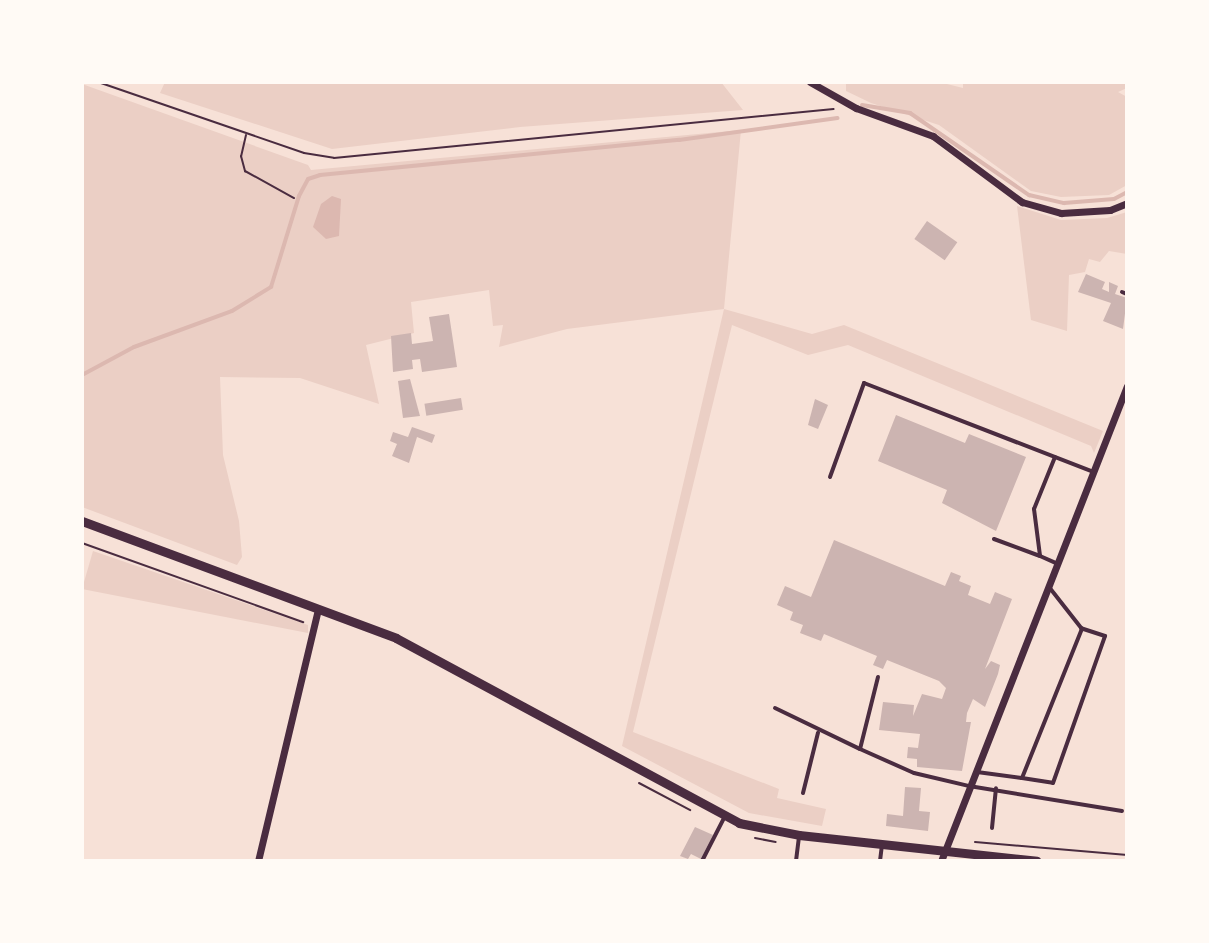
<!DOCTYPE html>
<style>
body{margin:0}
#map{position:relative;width:1209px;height:943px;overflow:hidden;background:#f7e1d7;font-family:Figtree,sans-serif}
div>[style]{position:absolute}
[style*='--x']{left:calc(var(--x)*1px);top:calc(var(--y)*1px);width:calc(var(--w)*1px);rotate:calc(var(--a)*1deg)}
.green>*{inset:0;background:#ebcfc5}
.water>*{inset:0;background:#dcb8b0}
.stream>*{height:4px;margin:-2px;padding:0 2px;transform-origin:2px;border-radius:2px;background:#dcb8b0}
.building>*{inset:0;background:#ccb4b1;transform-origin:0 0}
.path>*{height:2px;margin:-1px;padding:0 1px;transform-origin:1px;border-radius:1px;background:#4a2c40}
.service>*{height:4px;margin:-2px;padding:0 2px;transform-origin:2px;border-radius:2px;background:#4a2c40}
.minor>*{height:7px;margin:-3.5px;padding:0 3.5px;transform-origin:3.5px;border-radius:3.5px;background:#4a2c40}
.tertiary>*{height:9px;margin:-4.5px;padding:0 4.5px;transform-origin:4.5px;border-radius:4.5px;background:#4a2c40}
span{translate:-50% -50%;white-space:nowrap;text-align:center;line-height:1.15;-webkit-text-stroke:7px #fffaf5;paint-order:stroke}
.frame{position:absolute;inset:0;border:84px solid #fffaf5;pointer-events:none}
</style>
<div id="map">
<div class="green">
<div style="clip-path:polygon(165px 82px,721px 82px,743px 110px,520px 127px,332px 149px,160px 93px)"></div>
<div style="clip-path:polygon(846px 82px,939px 82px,963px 88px,963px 82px,1125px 82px,1127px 88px,1118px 92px,1127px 97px,1127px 185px,1109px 195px,1061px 197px,1031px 191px,939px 125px,871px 103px,846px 91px)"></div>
<div style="clip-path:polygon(82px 84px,308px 165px,311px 170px,741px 130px,724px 309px,812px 334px,844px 325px,1103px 431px,1094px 453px,1091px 446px,848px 345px,808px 355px,732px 325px,633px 732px,779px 789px,777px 798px,826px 809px,822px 826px,749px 813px,622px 746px,724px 309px,567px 329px,499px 347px,503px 325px,493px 326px,489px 290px,411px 302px,414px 333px,366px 345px,379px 404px,300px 378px,220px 377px,223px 455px,239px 521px,242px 557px,237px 565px,82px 507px)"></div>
<div style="clip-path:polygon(1017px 206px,1061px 220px,1107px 218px,1127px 212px,1127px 254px,1109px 251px,1100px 262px,1089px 259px,1085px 272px,1069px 275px,1067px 331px,1031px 320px)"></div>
<div style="clip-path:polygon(93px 551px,308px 625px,308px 633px,82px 589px)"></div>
</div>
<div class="water">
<div style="clip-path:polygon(332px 196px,341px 199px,339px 236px,326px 239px,313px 227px,321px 204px)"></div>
</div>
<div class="stream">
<div style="--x:862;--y:105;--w:49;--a:9.5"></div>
<div style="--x:910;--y:113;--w:145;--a:34.6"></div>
<div style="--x:1029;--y:195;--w:36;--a:13"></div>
<div style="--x:1064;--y:203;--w:50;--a:-4.6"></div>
<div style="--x:1114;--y:199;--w:15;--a:-28"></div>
<div style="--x:82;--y:375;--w:59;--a:-28.3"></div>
<div style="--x:134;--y:347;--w:104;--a:-20.2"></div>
<div style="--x:232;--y:311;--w:46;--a:-31.6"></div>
<div style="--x:271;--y:287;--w:95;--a:-72.9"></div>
<div style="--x:299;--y:196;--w:19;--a:-62"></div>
<div style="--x:308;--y:179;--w:13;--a:-18"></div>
<div style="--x:320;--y:175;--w:361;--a:-5.6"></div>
<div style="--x:679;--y:140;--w:160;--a:-7.9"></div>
</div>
<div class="building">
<div style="left:927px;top:221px;width:37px;height:22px;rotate:35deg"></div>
<div style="clip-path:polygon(1086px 274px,1105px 282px,1102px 289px,1109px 292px,1109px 282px,1118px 286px,1115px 294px,1127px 298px,1123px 329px,1103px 321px,1111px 303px,1078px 292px)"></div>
<div style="clip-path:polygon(449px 314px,457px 367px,422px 372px,420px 359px,412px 360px,413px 369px,393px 372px,391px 336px,411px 333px,412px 344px,433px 341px,429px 317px)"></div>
<div style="clip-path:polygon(410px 379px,420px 416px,403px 418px,398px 381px)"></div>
<div style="left:461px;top:398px;width:12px;height:37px;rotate:81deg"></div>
<div style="clip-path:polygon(815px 399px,828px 405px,818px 429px,808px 425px)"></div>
<div style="clip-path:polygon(896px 415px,965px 443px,969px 434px,1026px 457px,996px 531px,942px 503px,947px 490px,878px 461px)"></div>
<div style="clip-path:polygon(412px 427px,435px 435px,432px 443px,417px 437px,409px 463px,392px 456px,397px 444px,390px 441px,393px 432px,408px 437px)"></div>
<div style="clip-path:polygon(834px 540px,945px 586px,951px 572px,961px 576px,959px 581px,971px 586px,968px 595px,990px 604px,995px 592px,1012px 599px,985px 669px,991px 661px,1000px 665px,998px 674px,985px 707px,973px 699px,967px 713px,966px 722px,971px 722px,962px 771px,917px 767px,917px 759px,907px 758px,908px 747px,918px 748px,920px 734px,879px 730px,883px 702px,914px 705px,913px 716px,922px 694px,942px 699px,946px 688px,939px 681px,887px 660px,883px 669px,873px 665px,877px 656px,824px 634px,821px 641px,800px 633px,803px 625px,790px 620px,793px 612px,777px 605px,785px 586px,811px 597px)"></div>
<div style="clip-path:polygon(905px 787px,921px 788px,919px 811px,930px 812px,928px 831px,886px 826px,887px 814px,903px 816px)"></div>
<div style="clip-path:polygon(695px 827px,713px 835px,701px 859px,691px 854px,688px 859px,680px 856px)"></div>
</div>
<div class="path">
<div style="--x:98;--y:82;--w:218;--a:19"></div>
<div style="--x:304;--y:153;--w:30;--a:9"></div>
<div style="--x:334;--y:158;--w:502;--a:-5.6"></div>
<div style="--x:246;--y:135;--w:22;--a:103"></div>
<div style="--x:241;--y:156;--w:16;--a:75"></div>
<div style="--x:245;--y:171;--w:56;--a:28.9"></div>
<div style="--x:82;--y:543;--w:235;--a:19.7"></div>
<div style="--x:639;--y:783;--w:58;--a:27.9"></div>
<div style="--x:755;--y:838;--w:21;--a:11"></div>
<div style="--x:975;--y:842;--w:153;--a:4.9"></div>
</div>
<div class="service">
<div style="--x:1122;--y:292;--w:5;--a:22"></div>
<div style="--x:1055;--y:457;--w:56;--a:112"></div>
<div style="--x:1034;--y:509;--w:47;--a:82.7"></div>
<div style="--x:1040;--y:556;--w:17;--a:24"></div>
<div style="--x:830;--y:477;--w:100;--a:-70.1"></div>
<div style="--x:864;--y:383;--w:246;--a:21.2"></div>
<div style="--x:994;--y:539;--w:49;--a:20.3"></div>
<div style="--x:878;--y:677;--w:74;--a:104"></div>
<div style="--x:860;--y:749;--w:59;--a:24"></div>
<div style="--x:914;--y:773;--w:57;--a:13.3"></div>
<div style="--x:969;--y:786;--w:155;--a:9.3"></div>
<div style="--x:775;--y:708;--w:94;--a:25.8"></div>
<div style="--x:977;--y:772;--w:45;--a:7.6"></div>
<div style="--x:1022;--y:778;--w:161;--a:-68.1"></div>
<div style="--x:1082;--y:629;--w:53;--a:-128.2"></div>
<div style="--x:1022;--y:778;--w:31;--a:9"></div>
<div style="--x:1053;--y:783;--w:156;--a:-70.5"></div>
<div style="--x:1105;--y:636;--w:25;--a:-162"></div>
<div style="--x:803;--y:793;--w:62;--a:-76"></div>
<div style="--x:992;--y:828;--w:40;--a:-84.3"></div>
<div style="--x:702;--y:861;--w:51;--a:-62.9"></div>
<div style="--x:796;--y:861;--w:23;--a:-83"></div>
<div style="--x:880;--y:861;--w:16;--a:-83"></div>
</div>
<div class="minor">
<div style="--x:810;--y:82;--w:53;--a:29.5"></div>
<div style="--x:856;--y:108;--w:82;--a:20"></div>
<div style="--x:933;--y:136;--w:111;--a:36.6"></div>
<div style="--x:1022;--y:202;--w:41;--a:15.8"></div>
<div style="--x:1061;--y:213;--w:49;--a:-3.5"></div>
<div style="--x:1110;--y:210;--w:18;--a:-22"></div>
<div style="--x:258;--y:861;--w:258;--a:-76.6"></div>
<div style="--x:941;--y:861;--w:510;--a:-68.62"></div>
</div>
<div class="tertiary">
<div style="--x:82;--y:521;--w:335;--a:20.4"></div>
<div style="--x:396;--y:638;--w:390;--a:28.3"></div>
<div style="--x:739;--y:823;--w:61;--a:11.3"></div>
<div style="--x:799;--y:835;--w:239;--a:6.2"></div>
</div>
<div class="frame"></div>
</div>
